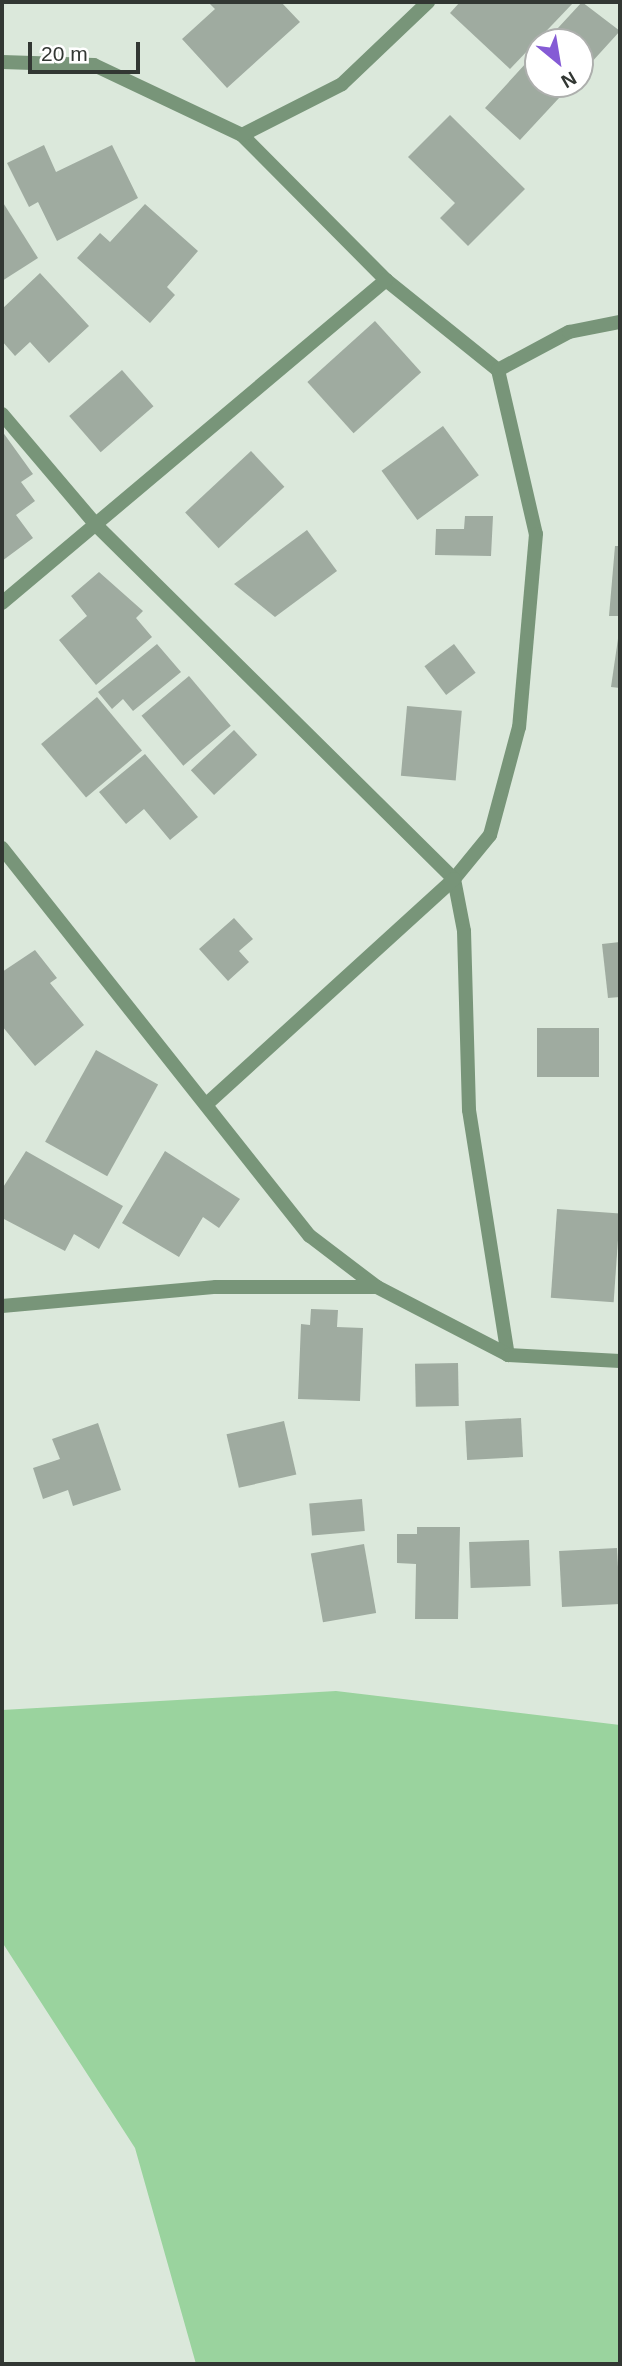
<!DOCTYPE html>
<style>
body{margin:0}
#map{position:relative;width:622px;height:2366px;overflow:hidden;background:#dbe8db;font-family:Helvetica,sans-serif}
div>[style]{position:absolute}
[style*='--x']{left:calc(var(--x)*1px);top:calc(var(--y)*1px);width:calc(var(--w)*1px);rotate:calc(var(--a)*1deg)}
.green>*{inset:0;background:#9ad39e}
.building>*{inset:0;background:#9faba0;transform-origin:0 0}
.street>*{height:14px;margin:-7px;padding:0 7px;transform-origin:7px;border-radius:7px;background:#789579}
span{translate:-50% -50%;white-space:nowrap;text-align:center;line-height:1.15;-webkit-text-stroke:6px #fff;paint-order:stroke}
.frame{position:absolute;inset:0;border:4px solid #323733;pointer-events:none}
.north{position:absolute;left:524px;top:28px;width:70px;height:70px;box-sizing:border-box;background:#fff;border:2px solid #adafad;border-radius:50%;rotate:150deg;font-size:19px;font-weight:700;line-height:28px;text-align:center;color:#323733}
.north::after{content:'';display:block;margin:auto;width:24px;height:32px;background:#855bd5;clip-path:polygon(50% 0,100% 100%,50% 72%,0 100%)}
.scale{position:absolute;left:28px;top:42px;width:112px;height:32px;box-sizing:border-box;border:4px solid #323733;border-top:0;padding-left:9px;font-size:21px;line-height:24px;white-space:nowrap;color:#323733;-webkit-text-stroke:5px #fff;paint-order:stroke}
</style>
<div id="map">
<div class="green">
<div style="clip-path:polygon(336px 1691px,620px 1725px,620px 2364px,196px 2364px,135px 2148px,2px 1942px,2px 1710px)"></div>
</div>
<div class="building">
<div style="clip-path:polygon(208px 2px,281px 2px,300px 22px,227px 88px,182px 39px,215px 9px)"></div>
<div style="clip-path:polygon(460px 2px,574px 2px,510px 69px,450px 13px)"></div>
<div style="clip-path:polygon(582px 2px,620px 31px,580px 75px,580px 42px,545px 42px)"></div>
<div style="clip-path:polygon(538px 50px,538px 84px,572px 84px,520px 140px,485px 108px)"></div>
<div style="clip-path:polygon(450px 115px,525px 189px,468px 246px,440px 218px,455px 203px,408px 157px)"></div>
<div style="clip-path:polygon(44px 145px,56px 172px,112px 145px,138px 198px,57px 241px,38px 202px,29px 207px,7px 163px)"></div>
<div style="clip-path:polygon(2px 201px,38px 258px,2px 281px)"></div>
<div style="clip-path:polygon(145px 204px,198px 251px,167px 287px,175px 295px,150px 323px,77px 258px,100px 233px,110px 242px)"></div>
<div style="clip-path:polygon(40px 273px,89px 326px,49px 363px,30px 342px,15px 356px,2px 341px,2px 309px)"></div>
<div style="left:375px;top:321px;width:69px;height:91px;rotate:48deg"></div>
<div style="left:122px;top:370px;width:48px;height:70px;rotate:49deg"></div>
<div style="left:443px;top:426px;width:61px;height:76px;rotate:54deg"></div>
<div style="clip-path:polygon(2px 431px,33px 474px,21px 482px,35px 501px,16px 515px,33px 538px,2px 561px)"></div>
<div style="left:251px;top:451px;width:49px;height:90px;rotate:47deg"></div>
<div style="clip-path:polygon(465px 516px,493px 516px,491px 556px,435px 555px,436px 529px,464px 529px)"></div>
<div style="clip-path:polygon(307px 530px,337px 571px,275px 617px,234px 584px)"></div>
<div style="clip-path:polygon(615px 546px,620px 546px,620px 616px,609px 616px)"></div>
<div style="clip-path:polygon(99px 572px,143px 611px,136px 618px,152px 637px,96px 685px,59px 640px,87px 616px,71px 596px)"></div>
<div style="clip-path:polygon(620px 625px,620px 688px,611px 687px)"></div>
<div style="clip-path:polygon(157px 644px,181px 672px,133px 711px,123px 699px,112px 709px,98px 692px)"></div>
<div style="left:454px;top:644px;width:36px;height:37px;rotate:53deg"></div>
<div style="left:189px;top:676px;width:65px;height:62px;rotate:50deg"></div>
<div style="left:97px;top:697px;width:70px;height:73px;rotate:50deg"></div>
<div style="left:407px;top:706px;width:55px;height:70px;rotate:5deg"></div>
<div style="left:234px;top:730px;width:34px;height:59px;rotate:47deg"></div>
<div style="clip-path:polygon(145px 754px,198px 817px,170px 840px,144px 809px,126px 824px,99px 792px)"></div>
<div style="clip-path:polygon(234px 918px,253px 939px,239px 951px,249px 962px,228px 981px,199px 949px)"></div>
<div style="clip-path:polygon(620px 942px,620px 997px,608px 998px,602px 944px)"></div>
<div style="clip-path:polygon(35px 950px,57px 978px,50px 983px,84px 1025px,35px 1066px,2px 1026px,2px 972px)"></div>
<div style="left:537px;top:1028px;width:62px;height:49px"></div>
<div style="left:96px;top:1050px;width:71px;height:105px;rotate:29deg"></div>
<div style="clip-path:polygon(26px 1151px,123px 1206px,99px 1249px,74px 1234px,65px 1251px,2px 1218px,2px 1189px)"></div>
<div style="clip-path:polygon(165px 1151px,240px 1199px,219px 1228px,203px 1217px,179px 1257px,122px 1223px)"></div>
<div style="left:557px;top:1209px;width:63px;height:89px;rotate:4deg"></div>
<div style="clip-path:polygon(311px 1309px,338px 1310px,337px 1327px,363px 1328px,360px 1401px,298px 1399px,301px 1324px,310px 1325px)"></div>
<div style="left:458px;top:1363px;width:43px;height:43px;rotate:89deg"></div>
<div style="left:521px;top:1418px;width:39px;height:56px;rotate:87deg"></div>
<div style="left:284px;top:1421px;width:55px;height:59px;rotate:77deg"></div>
<div style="clip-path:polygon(98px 1423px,121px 1490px,73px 1506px,68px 1490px,43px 1499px,33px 1468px,60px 1459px,52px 1439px)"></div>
<div style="left:362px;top:1499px;width:32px;height:53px;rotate:85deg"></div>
<div style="clip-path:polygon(417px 1527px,460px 1527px,458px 1619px,415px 1619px,416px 1564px,397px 1563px,397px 1534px,417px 1534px)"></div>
<div style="left:529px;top:1540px;width:46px;height:60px;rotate:88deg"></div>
<div style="left:364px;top:1544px;width:70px;height:54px;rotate:80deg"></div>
<div style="left:617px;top:1548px;width:56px;height:58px;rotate:87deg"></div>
</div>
<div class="street">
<div style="--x:2;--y:62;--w:92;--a:1.9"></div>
<div style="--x:94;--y:65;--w:164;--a:25.3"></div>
<div style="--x:242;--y:135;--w:204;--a:45.2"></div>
<div style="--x:386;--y:280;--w:144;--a:38.8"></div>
<div style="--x:498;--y:370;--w:168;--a:77"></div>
<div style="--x:536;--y:534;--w:194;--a:95"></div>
<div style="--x:519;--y:727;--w:112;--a:105"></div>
<div style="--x:490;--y:835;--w:57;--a:129.3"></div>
<div style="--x:454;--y:879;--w:53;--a:79.1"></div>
<div style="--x:464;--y:931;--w:179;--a:88.4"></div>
<div style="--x:469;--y:1110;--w:248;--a:81"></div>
<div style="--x:242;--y:135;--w:112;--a:-27"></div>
<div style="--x:342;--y:84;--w:119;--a:-43.6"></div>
<div style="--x:498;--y:370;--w:81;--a:-28.2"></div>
<div style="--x:569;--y:332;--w:52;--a:-11.1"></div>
<div style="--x:2;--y:414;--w:148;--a:49.7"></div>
<div style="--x:98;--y:527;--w:501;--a:44.68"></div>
<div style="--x:454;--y:879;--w:331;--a:137.7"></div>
<div style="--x:2;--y:603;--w:502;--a:-40.07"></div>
<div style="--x:2;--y:848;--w:495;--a:51.6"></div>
<div style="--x:310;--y:1236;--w:84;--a:37.3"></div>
<div style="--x:377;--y:1287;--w:148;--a:27.4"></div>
<div style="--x:508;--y:1355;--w:112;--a:3.1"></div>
<div style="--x:2;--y:1306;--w:215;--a:-5.1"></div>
<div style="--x:216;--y:1287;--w:161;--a:0"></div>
</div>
<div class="frame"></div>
<div class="north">N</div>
<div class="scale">20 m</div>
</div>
